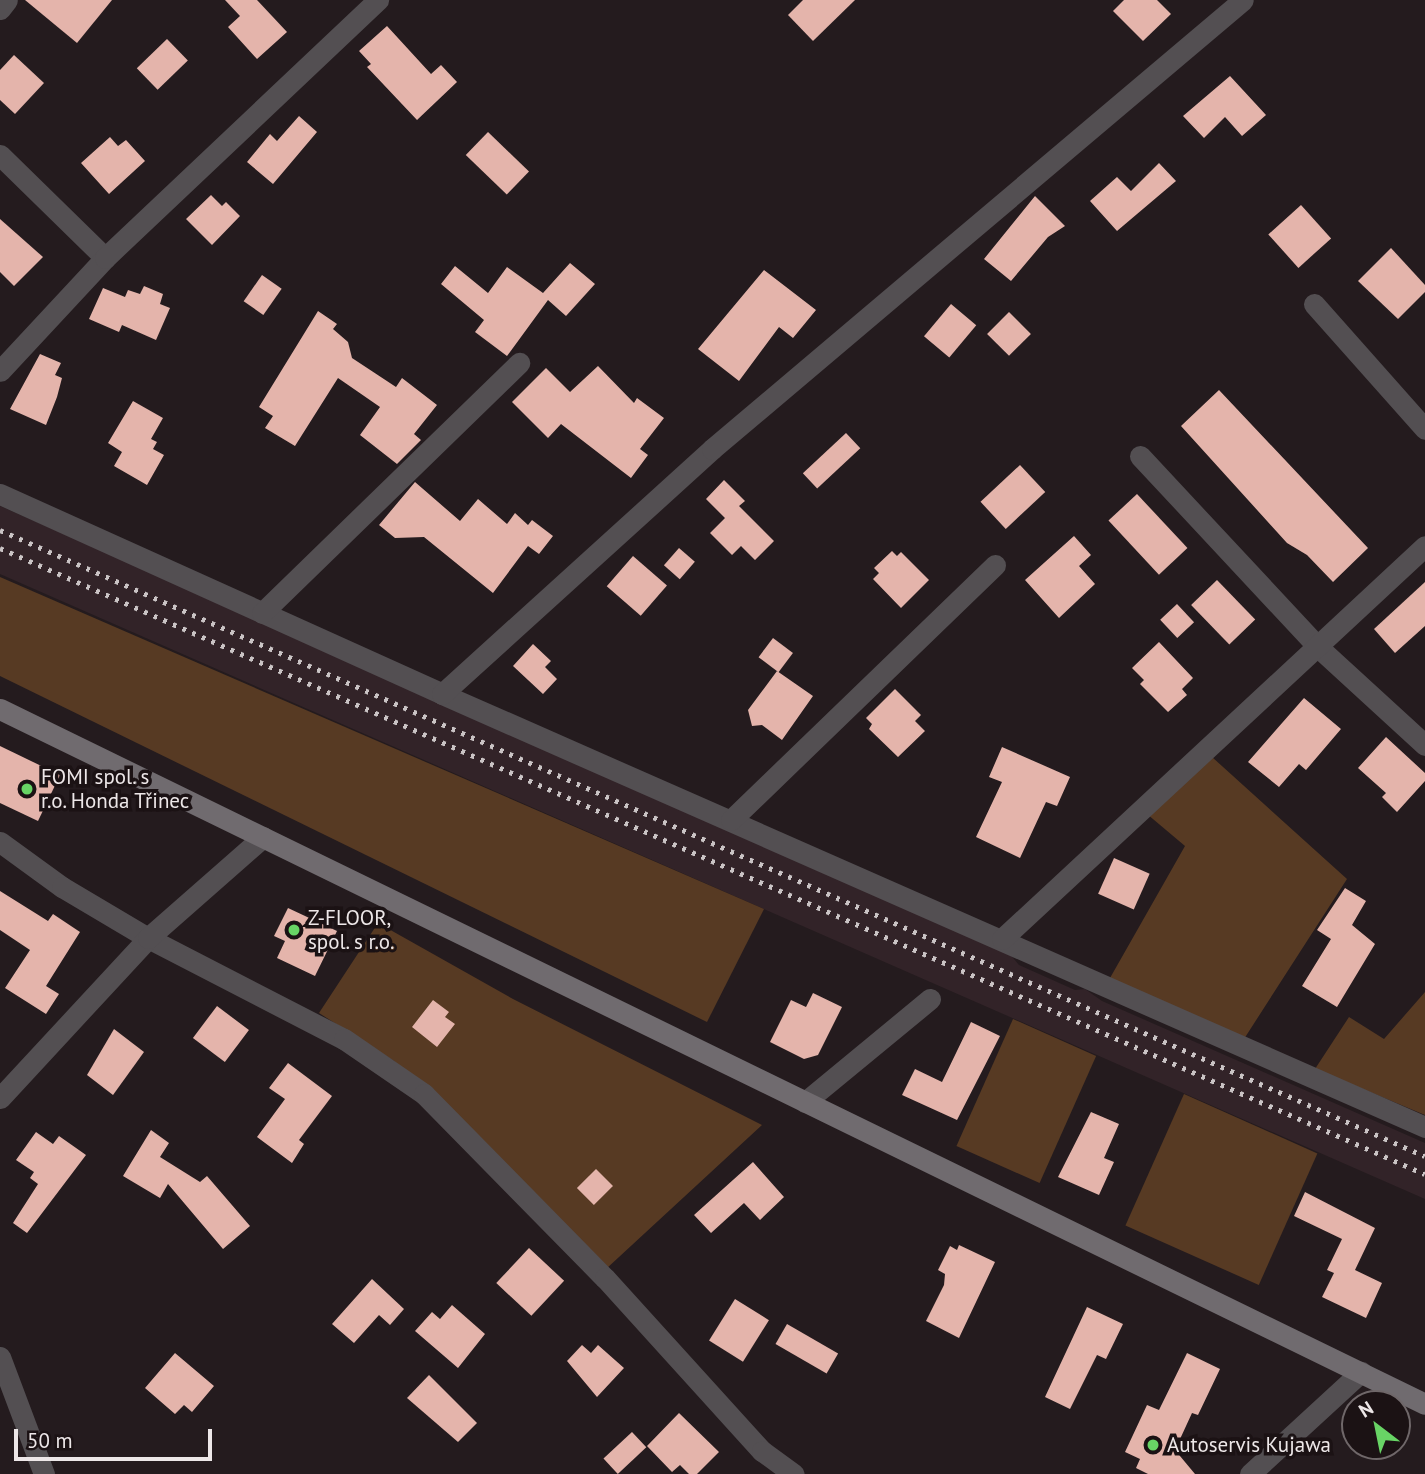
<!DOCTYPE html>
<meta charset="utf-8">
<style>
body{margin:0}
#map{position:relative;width:1425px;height:1474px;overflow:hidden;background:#241b1e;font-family:"PT Sans",sans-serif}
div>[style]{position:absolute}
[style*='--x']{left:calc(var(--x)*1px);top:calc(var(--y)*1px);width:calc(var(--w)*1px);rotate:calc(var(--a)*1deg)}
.built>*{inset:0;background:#322328}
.green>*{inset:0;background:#573a23;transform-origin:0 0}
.building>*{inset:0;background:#e4b4ab;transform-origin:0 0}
.minor>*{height:21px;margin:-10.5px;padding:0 10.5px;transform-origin:10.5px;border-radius:10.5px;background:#534f52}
.secondary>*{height:21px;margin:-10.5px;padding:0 10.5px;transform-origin:10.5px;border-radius:10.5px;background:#706b6f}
.rail>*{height:5px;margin-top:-2.5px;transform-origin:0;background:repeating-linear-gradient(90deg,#cac4c5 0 3.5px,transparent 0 10.5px)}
.dots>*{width:19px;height:19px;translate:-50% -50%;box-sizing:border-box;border:4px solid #1b1214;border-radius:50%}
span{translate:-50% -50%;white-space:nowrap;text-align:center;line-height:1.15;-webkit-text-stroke:7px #1b1214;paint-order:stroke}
.poi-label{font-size:21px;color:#ede7e8}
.left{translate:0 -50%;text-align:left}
.north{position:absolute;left:1341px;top:1390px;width:70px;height:70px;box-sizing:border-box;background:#1b1214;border:2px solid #6f6769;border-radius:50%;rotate:328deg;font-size:19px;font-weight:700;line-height:28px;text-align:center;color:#ede7e8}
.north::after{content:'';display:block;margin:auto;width:24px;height:32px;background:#68d465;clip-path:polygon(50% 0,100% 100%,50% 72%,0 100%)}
.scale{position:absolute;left:14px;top:1429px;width:198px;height:32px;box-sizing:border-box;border:4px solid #ede7e8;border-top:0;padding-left:9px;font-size:21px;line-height:24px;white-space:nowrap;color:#ede7e8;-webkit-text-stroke:5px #1b1214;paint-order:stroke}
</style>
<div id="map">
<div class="built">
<div style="clip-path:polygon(0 506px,1003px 946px,1019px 965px,1075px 990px,1085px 989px,1102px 1001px,1425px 1143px,1425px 1199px,0 574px)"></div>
</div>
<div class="green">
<div style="clip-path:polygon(0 577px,764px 909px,707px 1022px,0 676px)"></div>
<div style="clip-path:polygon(1212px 757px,1347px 879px,1244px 1039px,1110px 978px,1185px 846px,1147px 814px)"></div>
<div style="clip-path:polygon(378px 923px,513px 999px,762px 1125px,606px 1269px,394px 1061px,319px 1013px)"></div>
<div style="clip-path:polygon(1425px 992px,1425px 1115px,1315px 1069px,1349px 1017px,1384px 1039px)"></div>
<div style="left:1013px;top:1019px;width:91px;height:139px;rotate:24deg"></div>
<div style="left:1184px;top:1094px;width:146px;height:144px;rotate:24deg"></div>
</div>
<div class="building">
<div style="clip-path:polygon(25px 0,112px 0,77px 43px)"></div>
<div style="clip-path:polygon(225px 0,257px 0,287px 32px,257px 59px,228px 27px,240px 16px)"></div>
<div style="clip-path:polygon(803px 0,855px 0,813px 41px,788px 15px)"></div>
<div style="clip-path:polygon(1124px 0,1157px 0,1171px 14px,1143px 41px,1113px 11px)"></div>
<div style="clip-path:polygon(387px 26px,431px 74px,441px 65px,457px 82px,417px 120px,367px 67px,371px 64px,359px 51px)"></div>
<div style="left:167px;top:39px;width:30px;height:42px;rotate:46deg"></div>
<div style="clip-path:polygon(14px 55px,44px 83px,15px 114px,0 100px,0 70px)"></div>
<div style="clip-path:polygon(1230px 76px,1266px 115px,1242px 136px,1225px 117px,1204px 138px,1183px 116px)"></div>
<div style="clip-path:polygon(299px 116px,317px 132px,273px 184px,247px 162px,270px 134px,277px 141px)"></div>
<div style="left:488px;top:132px;width:57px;height:32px;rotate:44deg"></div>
<div style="clip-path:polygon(110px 137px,118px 146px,126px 140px,145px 161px,109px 194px,81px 163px)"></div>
<div style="clip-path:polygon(1159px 163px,1176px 181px,1117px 231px,1090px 201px,1117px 177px,1131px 191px)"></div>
<div style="clip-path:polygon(211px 195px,222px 206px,226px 202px,240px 216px,212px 245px,186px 219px)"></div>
<div style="clip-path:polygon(1035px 196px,1065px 226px,1048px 237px,1011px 281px,984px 259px)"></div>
<div style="left:1301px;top:205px;width:45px;height:44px;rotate:48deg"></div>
<div style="clip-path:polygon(0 219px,43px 257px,14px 286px,0 272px)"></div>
<div style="clip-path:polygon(1391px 248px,1425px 285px,1425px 292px,1398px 319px,1358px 281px)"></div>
<div style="clip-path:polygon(570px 263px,595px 284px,566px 316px,548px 300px,507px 356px,475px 332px,484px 320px,441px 284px,455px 266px,488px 293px,507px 267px,543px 293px)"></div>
<div style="clip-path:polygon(764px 270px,816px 310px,793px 338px,779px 327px,739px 381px,698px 349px)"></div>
<div style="left:262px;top:275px;width:24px;height:32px;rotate:35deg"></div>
<div style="clip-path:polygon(144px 286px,163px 294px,160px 304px,170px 308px,156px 340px,122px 325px,119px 332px,89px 319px,103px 288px,125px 297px,128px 290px,140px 294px)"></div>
<div style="left:951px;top:304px;width:33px;height:42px;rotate:40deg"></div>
<div style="clip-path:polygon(318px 311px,337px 324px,333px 329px,348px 342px,352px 358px,396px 387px,402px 378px,437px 405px,414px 434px,421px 440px,397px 464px,360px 435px,380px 407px,338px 378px,295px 446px,265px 428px,273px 416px,259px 407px)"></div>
<div style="left:1009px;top:312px;width:31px;height:31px;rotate:45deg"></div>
<div style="clip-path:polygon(40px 354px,61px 363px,55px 375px,62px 378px,57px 397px,46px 425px,10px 409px)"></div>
<div style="clip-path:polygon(598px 366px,634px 403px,637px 398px,664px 418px,640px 449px,648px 455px,631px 478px,561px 424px,548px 438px,512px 402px,546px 368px,570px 392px)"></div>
<div style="clip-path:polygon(1219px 390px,1368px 548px,1333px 582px,1307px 555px,1287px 543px,1181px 426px)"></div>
<div style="clip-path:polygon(133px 401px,163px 418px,151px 439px,157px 442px,153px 449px,164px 455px,147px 485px,114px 466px,122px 452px,108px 443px)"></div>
<div style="left:846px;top:433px;width:21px;height:59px;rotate:47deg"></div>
<div style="left:1020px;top:465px;width:37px;height:54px;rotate:47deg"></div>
<div style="clip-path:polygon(724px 480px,745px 501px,739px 506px,774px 541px,755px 560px,741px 546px,732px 555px,710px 533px,725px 518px,706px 499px)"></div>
<div style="clip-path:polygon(415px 482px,460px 521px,478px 499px,507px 524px,515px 513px,528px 525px,532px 520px,553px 536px,539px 554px,528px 546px,493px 593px,424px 537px,395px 538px,379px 525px)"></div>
<div style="left:1137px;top:494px;width:74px;height:39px;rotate:47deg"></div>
<div style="clip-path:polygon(1074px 536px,1091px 555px,1079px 566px,1095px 584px,1059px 618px,1025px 580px)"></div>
<div style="left:679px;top:548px;width:21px;height:23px;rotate:41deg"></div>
<div style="clip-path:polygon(892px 551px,897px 556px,901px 552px,929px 580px,901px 608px,873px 579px,879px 573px,874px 568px)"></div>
<div style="left:633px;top:556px;width:45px;height:40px;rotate:41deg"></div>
<div style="left:1217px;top:580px;width:55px;height:36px;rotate:46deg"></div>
<div style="clip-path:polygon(1425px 582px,1425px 626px,1395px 653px,1374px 629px)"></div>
<div style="left:1177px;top:604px;width:25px;height:23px;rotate:47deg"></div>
<div style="left:773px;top:638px;width:25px;height:24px;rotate:37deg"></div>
<div style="clip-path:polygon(1159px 642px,1193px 678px,1182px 689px,1187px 695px,1168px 712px,1140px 684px,1144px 680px,1132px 668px)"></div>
<div style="clip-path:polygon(533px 644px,551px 661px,545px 667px,557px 679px,543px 694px,513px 666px)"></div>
<div style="clip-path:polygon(777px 671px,813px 696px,782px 740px,762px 725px,752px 726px,748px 710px)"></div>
<div style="clip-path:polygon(895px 689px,921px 715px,915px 721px,925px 731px,898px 757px,869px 729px,872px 724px,866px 718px)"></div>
<div style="clip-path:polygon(1304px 698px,1341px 729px,1306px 770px,1299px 764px,1279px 787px,1248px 762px)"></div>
<div style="clip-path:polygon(1386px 737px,1425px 773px,1425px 781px,1397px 812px,1382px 797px,1386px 793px,1358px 768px)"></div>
<div style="clip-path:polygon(0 746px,60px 775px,38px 821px,0 803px)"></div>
<div style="clip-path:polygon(1002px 747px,1070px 777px,1057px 806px,1046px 802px,1020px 858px,976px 837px,1002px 782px,989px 777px)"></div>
<div style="left:1114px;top:858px;width:39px;height:39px;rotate:24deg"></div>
<div style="clip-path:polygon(1345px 888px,1366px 901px,1352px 925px,1375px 944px,1337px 1007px,1302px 986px,1331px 939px,1317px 930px)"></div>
<div style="clip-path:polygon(0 891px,48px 921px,53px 914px,80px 932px,46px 986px,59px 994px,46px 1014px,5px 988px,30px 950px,0 930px)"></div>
<div style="clip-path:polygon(288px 908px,337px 931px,315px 976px,277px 958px,285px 941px,274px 936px)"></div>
<div style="clip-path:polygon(813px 993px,842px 1007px,818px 1055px,804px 1059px,770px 1042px,791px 1000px,806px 1007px)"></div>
<div style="clip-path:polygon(433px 1000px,449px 1012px,445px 1017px,455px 1024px,437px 1047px,412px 1027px)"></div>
<div style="left:217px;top:1006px;width:40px;height:40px;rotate:37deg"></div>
<div style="clip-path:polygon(971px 1022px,1000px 1036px,957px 1120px,902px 1095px,915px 1069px,942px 1082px)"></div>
<div style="clip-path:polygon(114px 1029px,144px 1052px,113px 1095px,87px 1075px)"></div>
<div style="clip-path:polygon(288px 1063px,332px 1096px,299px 1140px,304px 1144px,292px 1163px,257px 1137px,285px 1099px,269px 1088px)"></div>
<div style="clip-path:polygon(1091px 1112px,1119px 1124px,1104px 1158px,1114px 1162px,1099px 1195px,1058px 1177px)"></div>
<div style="clip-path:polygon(151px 1130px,169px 1143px,160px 1157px,200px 1182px,207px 1176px,250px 1226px,223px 1249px,168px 1184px,160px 1198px,123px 1176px)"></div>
<div style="clip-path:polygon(36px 1132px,53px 1144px,59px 1136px,86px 1155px,27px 1233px,13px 1223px,38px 1184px,30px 1178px,34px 1172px,16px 1160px)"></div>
<div style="clip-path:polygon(753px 1162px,784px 1197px,760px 1220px,744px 1203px,711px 1233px,694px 1215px)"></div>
<div style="left:596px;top:1169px;width:24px;height:27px;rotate:45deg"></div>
<div style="clip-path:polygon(1305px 1192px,1375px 1228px,1355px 1270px,1382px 1283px,1366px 1318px,1322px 1297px,1334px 1273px,1327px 1270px,1342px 1239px,1294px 1216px)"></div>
<div style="clip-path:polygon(959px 1245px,995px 1262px,959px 1338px,926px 1321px,944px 1285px,945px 1274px,938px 1270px,950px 1246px,957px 1250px)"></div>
<div style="left:529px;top:1248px;width:48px;height:48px;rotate:43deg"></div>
<div style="clip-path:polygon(372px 1279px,404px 1309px,390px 1325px,379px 1315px,354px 1343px,332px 1324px)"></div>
<div style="left:735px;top:1299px;width:40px;height:49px;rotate:32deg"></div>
<div style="clip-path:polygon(452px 1305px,485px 1334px,458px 1368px,415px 1331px,432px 1312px,440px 1319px)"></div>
<div style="clip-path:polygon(1087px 1307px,1123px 1324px,1106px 1359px,1097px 1355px,1070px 1409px,1045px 1397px)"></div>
<div style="left:787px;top:1324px;width:59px;height:23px;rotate:30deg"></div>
<div style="clip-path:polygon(582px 1345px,591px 1353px,598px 1345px,624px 1368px,597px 1397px,567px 1361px)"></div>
<div style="clip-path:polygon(175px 1353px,214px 1386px,192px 1412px,184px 1405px,175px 1414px,145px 1388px)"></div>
<div style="clip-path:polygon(1187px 1353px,1220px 1369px,1198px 1415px,1192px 1413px,1175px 1450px,1195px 1474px,1148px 1474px,1136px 1468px,1140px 1459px,1125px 1452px,1147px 1405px,1159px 1410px)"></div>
<div style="clip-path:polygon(429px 1375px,477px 1423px,458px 1442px,407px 1398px)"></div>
<div style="clip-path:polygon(679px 1413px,719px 1452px,697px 1474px,689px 1474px,680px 1465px,672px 1472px,647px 1446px)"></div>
<div style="left:632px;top:1432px;width:21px;height:39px;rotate:47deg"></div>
</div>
<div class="minor">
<div style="--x:0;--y:9;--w:11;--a:-52"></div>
<div style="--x:0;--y:155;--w:147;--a:44.4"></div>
<div style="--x:105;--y:258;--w:154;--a:132.9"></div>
<div style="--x:105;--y:258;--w:376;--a:-43.4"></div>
<div style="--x:1314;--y:304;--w:167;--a:48.4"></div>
<div style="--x:1140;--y:456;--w:261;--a:47"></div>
<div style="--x:1318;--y:647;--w:145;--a:42.5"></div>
<div style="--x:0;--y:494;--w:485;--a:24.3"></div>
<div style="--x:442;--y:694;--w:1074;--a:23.77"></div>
<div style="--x:262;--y:613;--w:359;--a:-44.2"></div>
<div style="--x:442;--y:694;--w:365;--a:-42.2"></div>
<div style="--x:712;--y:449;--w:695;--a:-40.22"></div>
<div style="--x:731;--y:820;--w:367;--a:-44"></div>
<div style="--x:0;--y:842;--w:77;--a:36"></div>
<div style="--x:62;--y:887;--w:100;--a:30.7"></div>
<div style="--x:148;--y:938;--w:220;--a:27.3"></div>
<div style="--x:344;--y:1039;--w:97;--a:34.5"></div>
<div style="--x:424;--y:1094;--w:258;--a:45.5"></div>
<div style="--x:605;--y:1278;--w:234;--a:47.8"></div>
<div style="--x:762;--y:1451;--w:39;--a:36"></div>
<div style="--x:1002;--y:939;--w:577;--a:-42.89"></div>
<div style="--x:0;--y:1098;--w:218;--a:-47.2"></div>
<div style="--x:148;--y:938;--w:153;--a:-41.3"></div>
<div style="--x:805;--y:1102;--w:162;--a:-39.5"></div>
<div style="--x:0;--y:1357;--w:125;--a:69.4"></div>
<div style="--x:1250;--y:1474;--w:151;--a:-42.6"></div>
</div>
<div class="secondary">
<div style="--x:0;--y:709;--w:1585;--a:26"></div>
</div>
<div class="rail">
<div style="--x:0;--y:530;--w:1556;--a:23.72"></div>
<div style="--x:0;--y:548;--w:1556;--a:23.72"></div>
</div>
<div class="dots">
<div style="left:27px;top:789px;background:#68d465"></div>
<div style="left:294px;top:930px;background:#68d465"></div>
<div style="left:1153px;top:1445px;background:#68d465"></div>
</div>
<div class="poi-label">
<span class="left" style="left:41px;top:789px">FOMI spol. s<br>r.o. Honda Třinec</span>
<span class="left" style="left:308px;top:930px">Z-FLOOR,<br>spol. s r.o.</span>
<span class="left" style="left:1167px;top:1445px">Autoservis Kujawa</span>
</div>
<div class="north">N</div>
<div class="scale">50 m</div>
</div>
